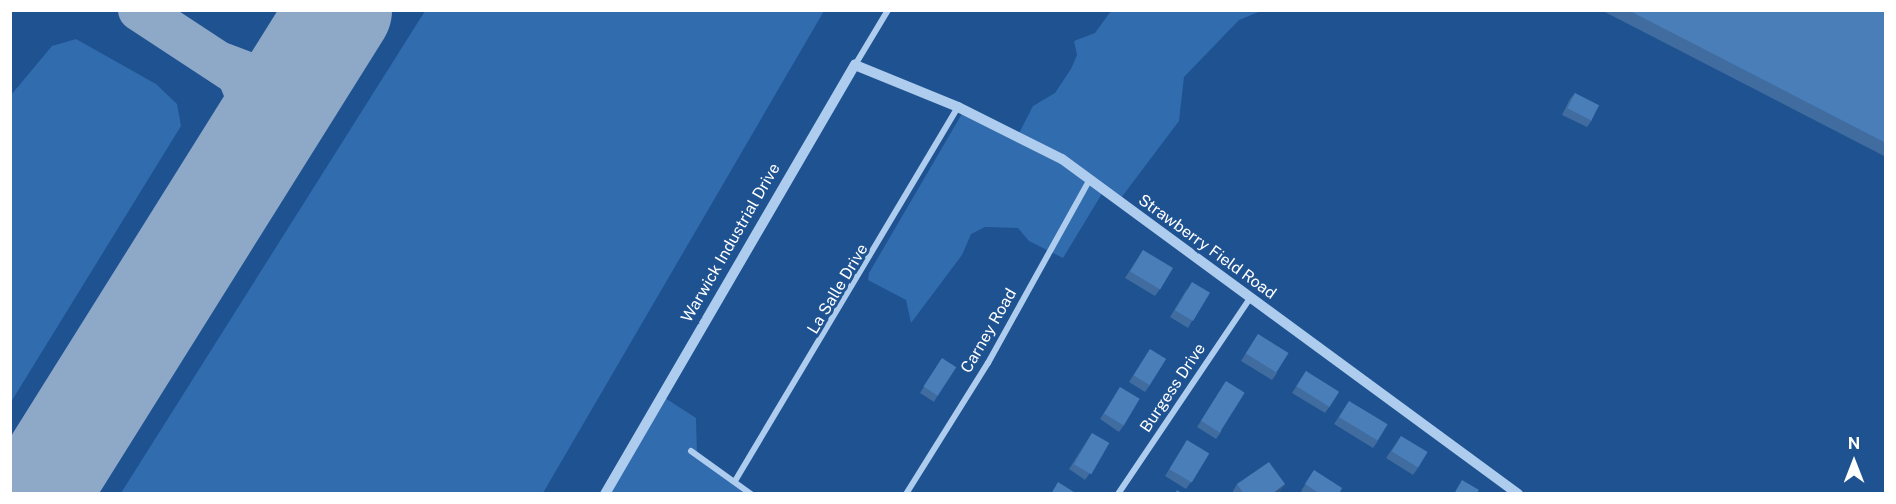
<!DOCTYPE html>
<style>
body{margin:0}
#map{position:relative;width:1896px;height:504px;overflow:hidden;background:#1e5291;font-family:"Public Sans",sans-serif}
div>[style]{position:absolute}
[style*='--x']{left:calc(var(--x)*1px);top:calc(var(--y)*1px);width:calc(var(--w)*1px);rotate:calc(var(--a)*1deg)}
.green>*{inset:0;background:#316cae}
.taxiway>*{height:42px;margin:-21px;padding:0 21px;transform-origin:21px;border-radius:21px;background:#8ea8c8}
.runway>*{height:105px;margin:-52.5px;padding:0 52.5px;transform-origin:52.5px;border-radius:52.5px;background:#8ea8c8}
.minor>*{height:6px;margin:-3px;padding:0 3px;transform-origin:3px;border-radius:3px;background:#aeccee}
.tertiary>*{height:10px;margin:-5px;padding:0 5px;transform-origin:5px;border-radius:5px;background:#aeccee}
.wall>*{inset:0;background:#406c9f}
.shaded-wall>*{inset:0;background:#345882}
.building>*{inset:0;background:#4a7eb9;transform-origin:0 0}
span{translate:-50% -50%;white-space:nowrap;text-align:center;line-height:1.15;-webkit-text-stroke:6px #1e5291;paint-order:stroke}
.street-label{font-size:16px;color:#fff}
.frame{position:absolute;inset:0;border:12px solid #fff;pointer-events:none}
.north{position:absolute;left:1824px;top:432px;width:60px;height:60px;-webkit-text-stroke:4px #1e5291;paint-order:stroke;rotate:0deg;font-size:16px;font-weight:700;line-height:24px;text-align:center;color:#fff}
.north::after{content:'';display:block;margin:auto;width:21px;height:27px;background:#fff;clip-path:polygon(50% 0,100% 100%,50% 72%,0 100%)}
</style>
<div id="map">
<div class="green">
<div style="clip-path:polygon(425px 11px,824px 11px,543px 493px,121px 493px)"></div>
<div style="clip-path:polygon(1111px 11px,1261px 11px,1239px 20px,1184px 77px,1179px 121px,1121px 198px,1103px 192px,1063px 258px,1029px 241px,1018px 228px,985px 227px,971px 234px,962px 255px,911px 323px,906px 300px,868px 280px,869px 273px,963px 112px,1017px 137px,1033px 106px,1055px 93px,1071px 69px,1077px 55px,1074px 41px,1095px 33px)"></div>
<div style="clip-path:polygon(76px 39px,156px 84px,177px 104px,181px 126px,11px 402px,11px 95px,52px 46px)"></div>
<div style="clip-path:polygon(662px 396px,696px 418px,697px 456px,751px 494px,605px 494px)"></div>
</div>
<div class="taxiway">
<div style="--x:139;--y:10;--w:118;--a:33.3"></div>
<div style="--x:238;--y:75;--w:42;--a:67.7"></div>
<div style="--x:254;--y:114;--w:46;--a:100.1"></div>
<div style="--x:224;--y:64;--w:28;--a:21"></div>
<div style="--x:250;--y:74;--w:26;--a:-2"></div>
<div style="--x:276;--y:73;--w:27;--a:-28"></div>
<div style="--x:300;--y:60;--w:32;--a:-46"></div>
</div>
<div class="runway">
<div style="--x:36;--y:494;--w:571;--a:-57.95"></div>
</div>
<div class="minor">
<div style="--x:855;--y:65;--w:64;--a:-59"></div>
<div style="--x:691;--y:451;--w:74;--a:35.6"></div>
<div style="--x:735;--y:481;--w:435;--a:-59.2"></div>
<div style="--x:906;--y:494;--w:155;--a:-58"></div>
<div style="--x:988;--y:363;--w:210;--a:-61"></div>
<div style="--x:1118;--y:494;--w:238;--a:-56"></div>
</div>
<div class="tertiary">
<div style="--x:605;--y:494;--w:497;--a:-59.8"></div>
<div style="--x:855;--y:65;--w:111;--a:22.2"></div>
<div style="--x:958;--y:107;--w:116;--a:26.6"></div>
<div style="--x:1062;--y:159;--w:566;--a:36.3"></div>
</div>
<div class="wall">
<div style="clip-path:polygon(1601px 10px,1886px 10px,1886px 157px)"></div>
<div style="clip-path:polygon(1575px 93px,1592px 120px,1587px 127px,1562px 115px,1570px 99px)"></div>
<div style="clip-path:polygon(1143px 250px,1160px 289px,1155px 296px,1125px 278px)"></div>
<div style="clip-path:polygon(1187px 289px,1192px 321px,1188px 328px,1170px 317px)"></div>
<div style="clip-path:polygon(1258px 334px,1277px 373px,1272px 380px,1241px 361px)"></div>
<div style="clip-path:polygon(1150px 349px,1150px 385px,1145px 392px,1129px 382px)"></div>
<div style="clip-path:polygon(942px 358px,938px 395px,934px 402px,920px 393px)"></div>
<div style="clip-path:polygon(1306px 371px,1330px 406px,1325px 413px,1292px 393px)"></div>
<div style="clip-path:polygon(1226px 381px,1221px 432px,1216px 439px,1197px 427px)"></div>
<div style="clip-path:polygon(1120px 387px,1124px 425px,1119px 432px,1100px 419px)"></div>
<div style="clip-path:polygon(1349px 401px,1378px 441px,1373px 448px,1334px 424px)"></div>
<div style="clip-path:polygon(1092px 433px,1090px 473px,1085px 480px,1069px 469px)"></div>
<div style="clip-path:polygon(1401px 436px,1418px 468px,1413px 475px,1386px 458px)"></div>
<div style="clip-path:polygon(1187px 440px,1191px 482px,1186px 489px,1165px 476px)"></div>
<div style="clip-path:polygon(1314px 470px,1339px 494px,1304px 494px,1301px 491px)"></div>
<div style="clip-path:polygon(1237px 484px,1285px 484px,1280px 491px,1277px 494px,1234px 494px,1233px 491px)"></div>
</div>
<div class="shaded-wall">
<div style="clip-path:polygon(1285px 484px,1280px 491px,1277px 494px,1272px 494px)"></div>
</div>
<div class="building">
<div style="clip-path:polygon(1628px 10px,1886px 10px,1886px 143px)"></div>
<div style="left:1575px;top:93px;width:27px;height:17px;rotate:27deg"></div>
<div style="left:1143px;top:250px;width:35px;height:25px;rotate:31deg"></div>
<div style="left:1192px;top:282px;width:21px;height:33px;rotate:31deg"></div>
<div style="left:1258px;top:334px;width:36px;height:23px;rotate:32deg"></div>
<div style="left:1150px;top:349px;width:19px;height:31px;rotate:32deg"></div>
<div style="left:942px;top:358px;width:17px;height:34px;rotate:33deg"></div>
<div style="left:1306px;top:371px;width:39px;height:18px;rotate:32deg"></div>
<div style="left:1226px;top:381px;width:22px;height:47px;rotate:32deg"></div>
<div style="left:1120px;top:387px;width:23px;height:31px;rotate:31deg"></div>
<div style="left:1349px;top:401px;width:45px;height:19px;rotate:31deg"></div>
<div style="left:1092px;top:433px;width:20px;height:36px;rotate:30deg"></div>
<div style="left:1401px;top:436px;width:31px;height:18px;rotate:31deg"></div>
<div style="left:1187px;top:440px;width:26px;height:34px;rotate:31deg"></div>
<div style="clip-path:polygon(1269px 462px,1285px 484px,1272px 494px,1244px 494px,1237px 484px)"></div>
<div style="clip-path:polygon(1314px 470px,1342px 488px,1339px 494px,1320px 494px,1305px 484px)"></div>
<div style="clip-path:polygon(1462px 480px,1479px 490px,1476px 494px,1454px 494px)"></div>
<div style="clip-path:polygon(1058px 482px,1077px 494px,1051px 494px)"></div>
<div style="clip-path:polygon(1177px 490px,1183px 494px,1175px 494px)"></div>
</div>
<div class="street-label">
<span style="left:731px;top:243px;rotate:-60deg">Warwick Industrial Drive</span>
<span style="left:1207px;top:247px;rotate:36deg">Strawberry Field Road</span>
<span style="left:838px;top:289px;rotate:-59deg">La Salle Drive</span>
<span style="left:989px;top:331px;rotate:-60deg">Carney Road</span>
<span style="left:1173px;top:388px;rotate:-56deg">Burgess Drive</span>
</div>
<div class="frame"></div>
<div class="north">N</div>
</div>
